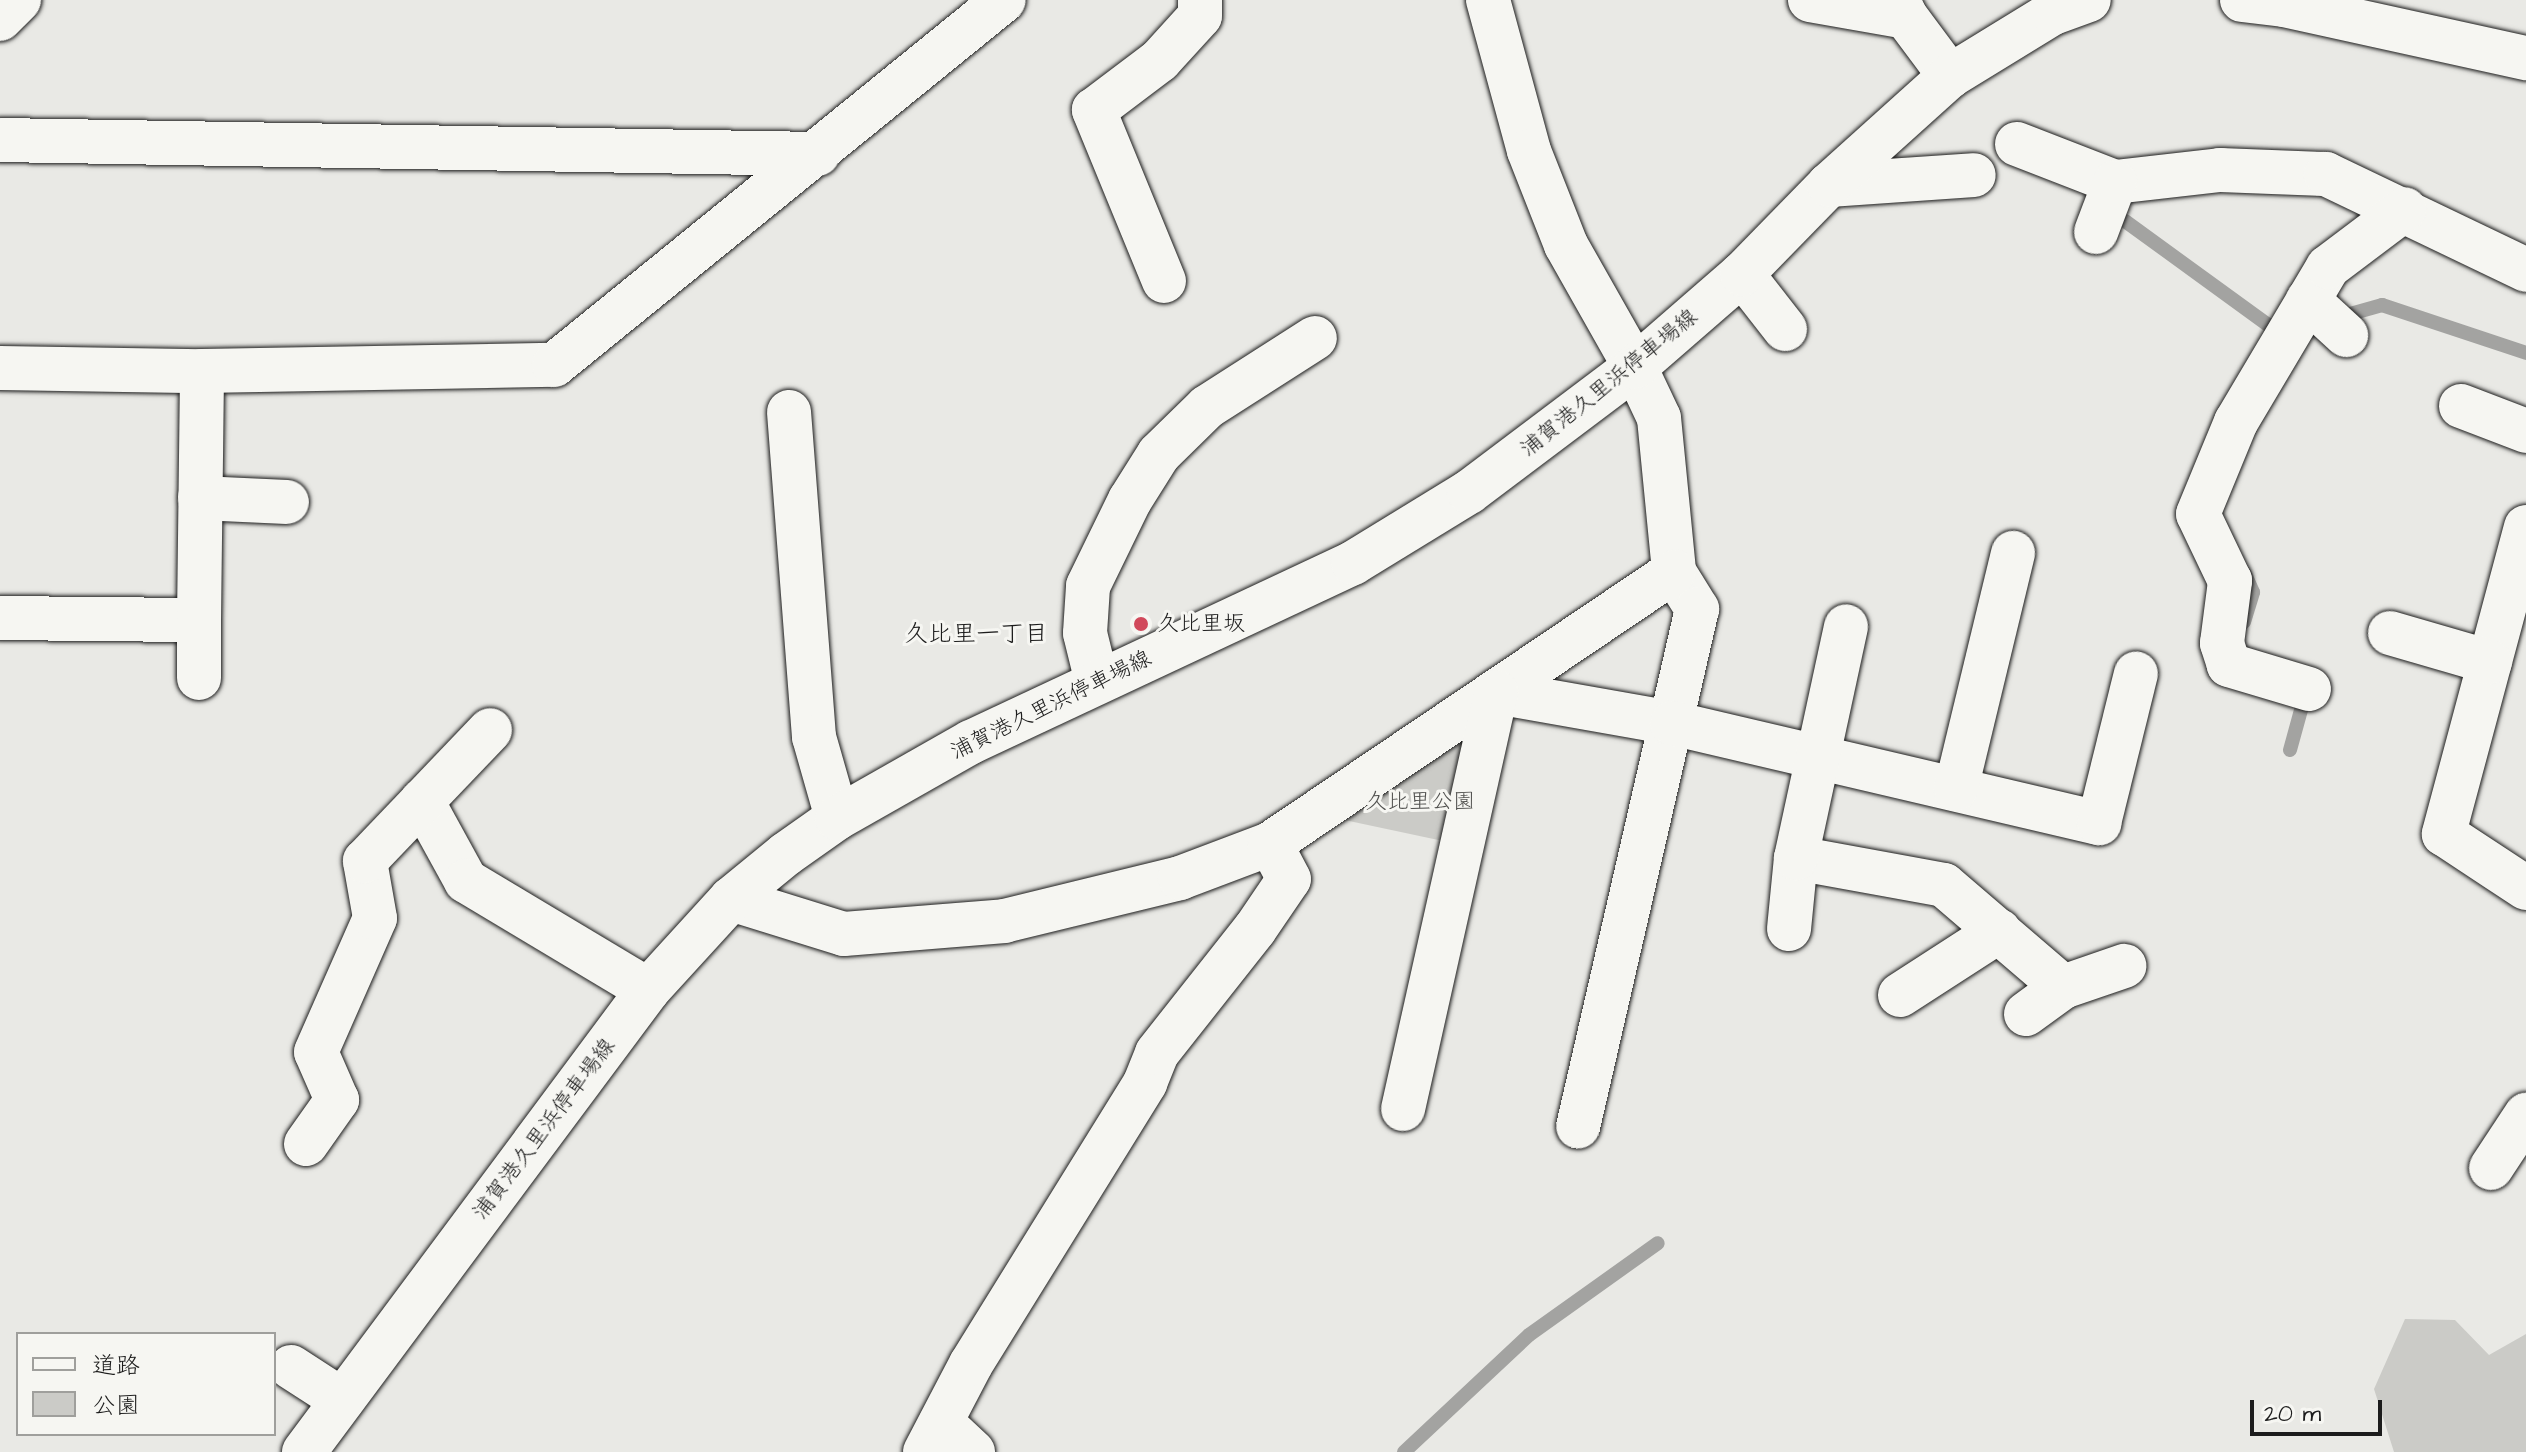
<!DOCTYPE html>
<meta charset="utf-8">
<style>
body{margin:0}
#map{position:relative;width:2526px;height:1452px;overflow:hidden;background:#e9e9e5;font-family:"Architects Daughter","Klee One",sans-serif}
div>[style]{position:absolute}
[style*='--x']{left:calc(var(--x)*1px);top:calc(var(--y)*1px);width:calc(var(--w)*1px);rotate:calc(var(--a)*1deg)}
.green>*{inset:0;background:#cbcbc7}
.stream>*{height:14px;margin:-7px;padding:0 7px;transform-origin:7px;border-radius:7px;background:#a3a3a1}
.roads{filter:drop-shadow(0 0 2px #1c1c1c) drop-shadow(0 0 2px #1c1c1c)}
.minor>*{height:44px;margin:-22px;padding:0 22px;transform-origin:22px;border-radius:22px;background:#f6f6f2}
.major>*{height:44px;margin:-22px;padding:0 22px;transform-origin:22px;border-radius:22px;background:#f6f6f2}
.dots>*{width:22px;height:22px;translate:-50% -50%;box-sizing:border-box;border:4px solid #f6f6f2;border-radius:50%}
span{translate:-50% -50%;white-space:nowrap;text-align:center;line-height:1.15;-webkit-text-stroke:6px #f6f6f2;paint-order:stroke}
.street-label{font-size:22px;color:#1c1c1c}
.poi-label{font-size:22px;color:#1c1c1c}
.left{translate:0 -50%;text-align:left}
.park-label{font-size:22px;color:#51514f}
.neighbourhood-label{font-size:24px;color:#1c1c1c}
.legend{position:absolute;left:16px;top:1332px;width:260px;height:104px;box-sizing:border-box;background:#f6f6f2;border:2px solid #9f9f9c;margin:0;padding:10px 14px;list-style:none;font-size:24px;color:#1c1c1c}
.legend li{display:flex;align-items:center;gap:16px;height:40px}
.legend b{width:40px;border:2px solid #9f9f9c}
.scale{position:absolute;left:2250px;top:1400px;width:132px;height:36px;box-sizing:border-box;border:4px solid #1c1c1c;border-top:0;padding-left:10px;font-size:24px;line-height:28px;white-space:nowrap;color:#1c1c1c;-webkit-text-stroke:6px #f6f6f2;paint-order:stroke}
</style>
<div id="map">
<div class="green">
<div style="clip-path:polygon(1471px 730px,1443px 841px,1335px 818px)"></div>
<div style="clip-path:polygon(2405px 1319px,2455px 1320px,2489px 1355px,2526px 1334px,2526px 1452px,2394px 1452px,2374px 1389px)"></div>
</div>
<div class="stream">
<div style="--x:2125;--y:221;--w:185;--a:36"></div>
<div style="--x:2336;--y:318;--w:48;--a:-15.8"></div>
<div style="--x:2382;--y:305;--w:152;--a:18.4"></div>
<div style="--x:2244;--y:622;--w:31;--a:-73"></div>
<div style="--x:2253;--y:592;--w:20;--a:-114"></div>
<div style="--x:2290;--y:750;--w:60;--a:-74.6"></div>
<div style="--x:1404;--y:1452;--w:171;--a:-43.1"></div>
<div style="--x:1529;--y:1335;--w:158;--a:-35.5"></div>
</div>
<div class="roads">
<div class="minor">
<div style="--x:1488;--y:0;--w:156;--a:74.8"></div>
<div style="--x:1529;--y:151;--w:101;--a:68.5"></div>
<div style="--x:1566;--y:245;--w:140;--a:60.5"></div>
<div style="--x:1635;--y:367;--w:56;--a:64.8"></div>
<div style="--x:1659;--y:418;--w:155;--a:84.4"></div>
<div style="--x:1674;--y:572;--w:44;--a:58.1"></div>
<div style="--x:1697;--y:609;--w:531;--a:102.94"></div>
<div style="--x:1810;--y:0;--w:97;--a:10"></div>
<div style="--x:1898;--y:0;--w:19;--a:65"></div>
<div style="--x:1906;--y:17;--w:74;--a:53.3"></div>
<div style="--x:0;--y:19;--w:27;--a:-45"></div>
<div style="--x:0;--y:140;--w:818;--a:0.98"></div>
<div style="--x:2017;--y:144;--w:105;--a:21.2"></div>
<div style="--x:2115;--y:182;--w:106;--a:-6.5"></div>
<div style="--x:2220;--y:170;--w:106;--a:2.2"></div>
<div style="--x:2326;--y:174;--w:222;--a:25.6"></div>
<div style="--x:1829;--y:185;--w:145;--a:-3.9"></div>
<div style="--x:2096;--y:232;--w:53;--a:-69.2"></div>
<div style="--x:1742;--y:274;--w:70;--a:52"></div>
<div style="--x:1164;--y:281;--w:185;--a:-112.3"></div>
<div style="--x:1094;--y:110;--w:83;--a:-37.1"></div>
<div style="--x:1160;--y:60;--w:59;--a:-47.7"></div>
<div style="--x:1200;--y:16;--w:16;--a:-90"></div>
<div style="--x:2308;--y:300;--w:52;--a:42.6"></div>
<div style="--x:0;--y:368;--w:202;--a:0.9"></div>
<div style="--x:202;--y:371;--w:352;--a:-1"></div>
<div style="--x:554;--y:365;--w:579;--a:-39.05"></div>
<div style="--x:2461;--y:406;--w:70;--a:21"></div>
<div style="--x:789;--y:412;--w:326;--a:85.6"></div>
<div style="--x:814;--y:737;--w:84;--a:74.1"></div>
<div style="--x:200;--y:498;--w:87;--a:2.6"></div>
<div style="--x:2526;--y:527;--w:318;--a:105"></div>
<div style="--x:2444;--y:834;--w:98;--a:33.4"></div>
<div style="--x:0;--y:618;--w:199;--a:0.6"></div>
<div style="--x:199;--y:620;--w:249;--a:-89.3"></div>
<div style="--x:199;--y:620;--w:58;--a:90"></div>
<div style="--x:2390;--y:633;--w:104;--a:16.2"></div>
<div style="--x:1097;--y:682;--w:50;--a:-103.8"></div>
<div style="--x:1085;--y:633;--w:47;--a:-86.3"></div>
<div style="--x:1088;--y:586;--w:96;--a:-64"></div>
<div style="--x:1130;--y:500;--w:54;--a:-57.8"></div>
<div style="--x:1159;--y:454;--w:67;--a:-44.4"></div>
<div style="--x:1207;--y:407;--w:128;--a:-32.6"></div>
<div style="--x:2309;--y:689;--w:84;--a:-163.3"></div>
<div style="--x:2229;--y:665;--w:23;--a:-108"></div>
<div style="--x:2222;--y:643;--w:63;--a:-82.6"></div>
<div style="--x:2230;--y:581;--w:74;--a:-115.5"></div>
<div style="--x:2198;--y:514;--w:100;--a:-67.6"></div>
<div style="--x:2236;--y:422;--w:180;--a:-59.3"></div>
<div style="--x:2328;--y:267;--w:96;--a:-37"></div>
<div style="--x:1496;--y:692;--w:179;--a:10"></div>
<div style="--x:1672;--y:723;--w:439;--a:13.2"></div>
<div style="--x:2099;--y:823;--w:154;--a:-76.1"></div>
<div style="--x:1956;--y:789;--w:243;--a:-76.4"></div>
<div style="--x:422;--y:801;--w:91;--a:61.2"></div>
<div style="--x:466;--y:881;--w:212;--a:30.9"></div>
<div style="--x:1796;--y:858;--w:150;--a:10.3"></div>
<div style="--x:1944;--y:885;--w:157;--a:40.6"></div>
<div style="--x:731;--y:899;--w:118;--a:17.2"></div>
<div style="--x:844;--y:934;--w:161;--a:-4.6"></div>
<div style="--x:1004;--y:921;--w:181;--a:-13.7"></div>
<div style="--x:1180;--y:878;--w:96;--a:-20.7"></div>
<div style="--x:1270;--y:844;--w:487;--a:-34"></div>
<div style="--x:1789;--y:929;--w:71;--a:-84.4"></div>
<div style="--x:1796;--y:858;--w:237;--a:-77.8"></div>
<div style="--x:1900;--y:995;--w:118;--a:-32.9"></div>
<div style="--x:2026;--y:1014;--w:46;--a:-36.1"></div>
<div style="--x:2063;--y:987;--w:65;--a:-19"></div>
<div style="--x:1403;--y:1109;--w:427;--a:-77.4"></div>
<div style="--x:306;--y:1144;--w:54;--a:-54.8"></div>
<div style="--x:337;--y:1100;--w:52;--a:-113.6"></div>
<div style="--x:316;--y:1052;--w:146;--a:-66.2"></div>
<div style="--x:375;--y:918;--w:58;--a:-100"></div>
<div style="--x:365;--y:861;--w:181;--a:-46.3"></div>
<div style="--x:2491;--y:1168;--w:64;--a:-56.6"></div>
<div style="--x:291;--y:1367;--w:61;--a:32.9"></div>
<div style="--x:941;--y:1422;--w:44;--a:43.2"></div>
<div style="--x:925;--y:1452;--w:99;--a:-62.4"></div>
<div style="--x:971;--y:1364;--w:331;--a:-58.2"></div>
<div style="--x:1145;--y:1083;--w:32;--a:-68"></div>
<div style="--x:1157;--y:1053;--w:158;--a:-51.7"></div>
<div style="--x:1255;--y:929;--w:60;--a:-55.8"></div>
<div style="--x:1289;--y:879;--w:40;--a:-118"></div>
</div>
<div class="major">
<div style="--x:2242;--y:0;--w:42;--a:6.8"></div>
<div style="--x:2284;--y:5;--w:248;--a:12.4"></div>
<div style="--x:304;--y:1452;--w:576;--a:-53.33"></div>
<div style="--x:648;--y:990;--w:123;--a:-47.6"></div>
<div style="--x:731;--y:899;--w:71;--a:-39.3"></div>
<div style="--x:786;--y:854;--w:62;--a:-35.2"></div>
<div style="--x:837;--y:818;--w:154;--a:-29.6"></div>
<div style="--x:971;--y:742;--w:422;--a:-25.1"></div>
<div style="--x:1353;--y:563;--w:136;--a:-31.5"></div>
<div style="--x:1469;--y:492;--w:208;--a:-37"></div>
<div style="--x:1635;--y:367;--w:142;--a:-41"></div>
<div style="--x:1742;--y:274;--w:124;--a:-45.7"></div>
<div style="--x:1829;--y:185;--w:163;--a:-42"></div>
<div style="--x:1950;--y:76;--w:121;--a:-31.5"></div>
<div style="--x:2053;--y:13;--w:38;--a:-20"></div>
</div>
</div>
<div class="dots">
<div style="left:1141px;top:624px;background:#d1495b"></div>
</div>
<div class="street-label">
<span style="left:1609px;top:383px;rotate:-39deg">浦賀港久里浜停車場線</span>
<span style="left:1051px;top:705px;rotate:-26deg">浦賀港久里浜停車場線</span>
<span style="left:544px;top:1129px;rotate:-53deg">浦賀港久里浜停車場線</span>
</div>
<div class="poi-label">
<span class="left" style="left:1157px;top:624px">久比里坂</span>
</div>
<div class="park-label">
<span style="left:1420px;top:802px">久比里公園</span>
</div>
<div class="neighbourhood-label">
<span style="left:976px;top:635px">久比里一丁目</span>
</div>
<ul class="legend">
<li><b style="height:10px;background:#f6f6f2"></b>道路</li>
<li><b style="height:22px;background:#cbcbc7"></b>公園</li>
</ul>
<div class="scale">20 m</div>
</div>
